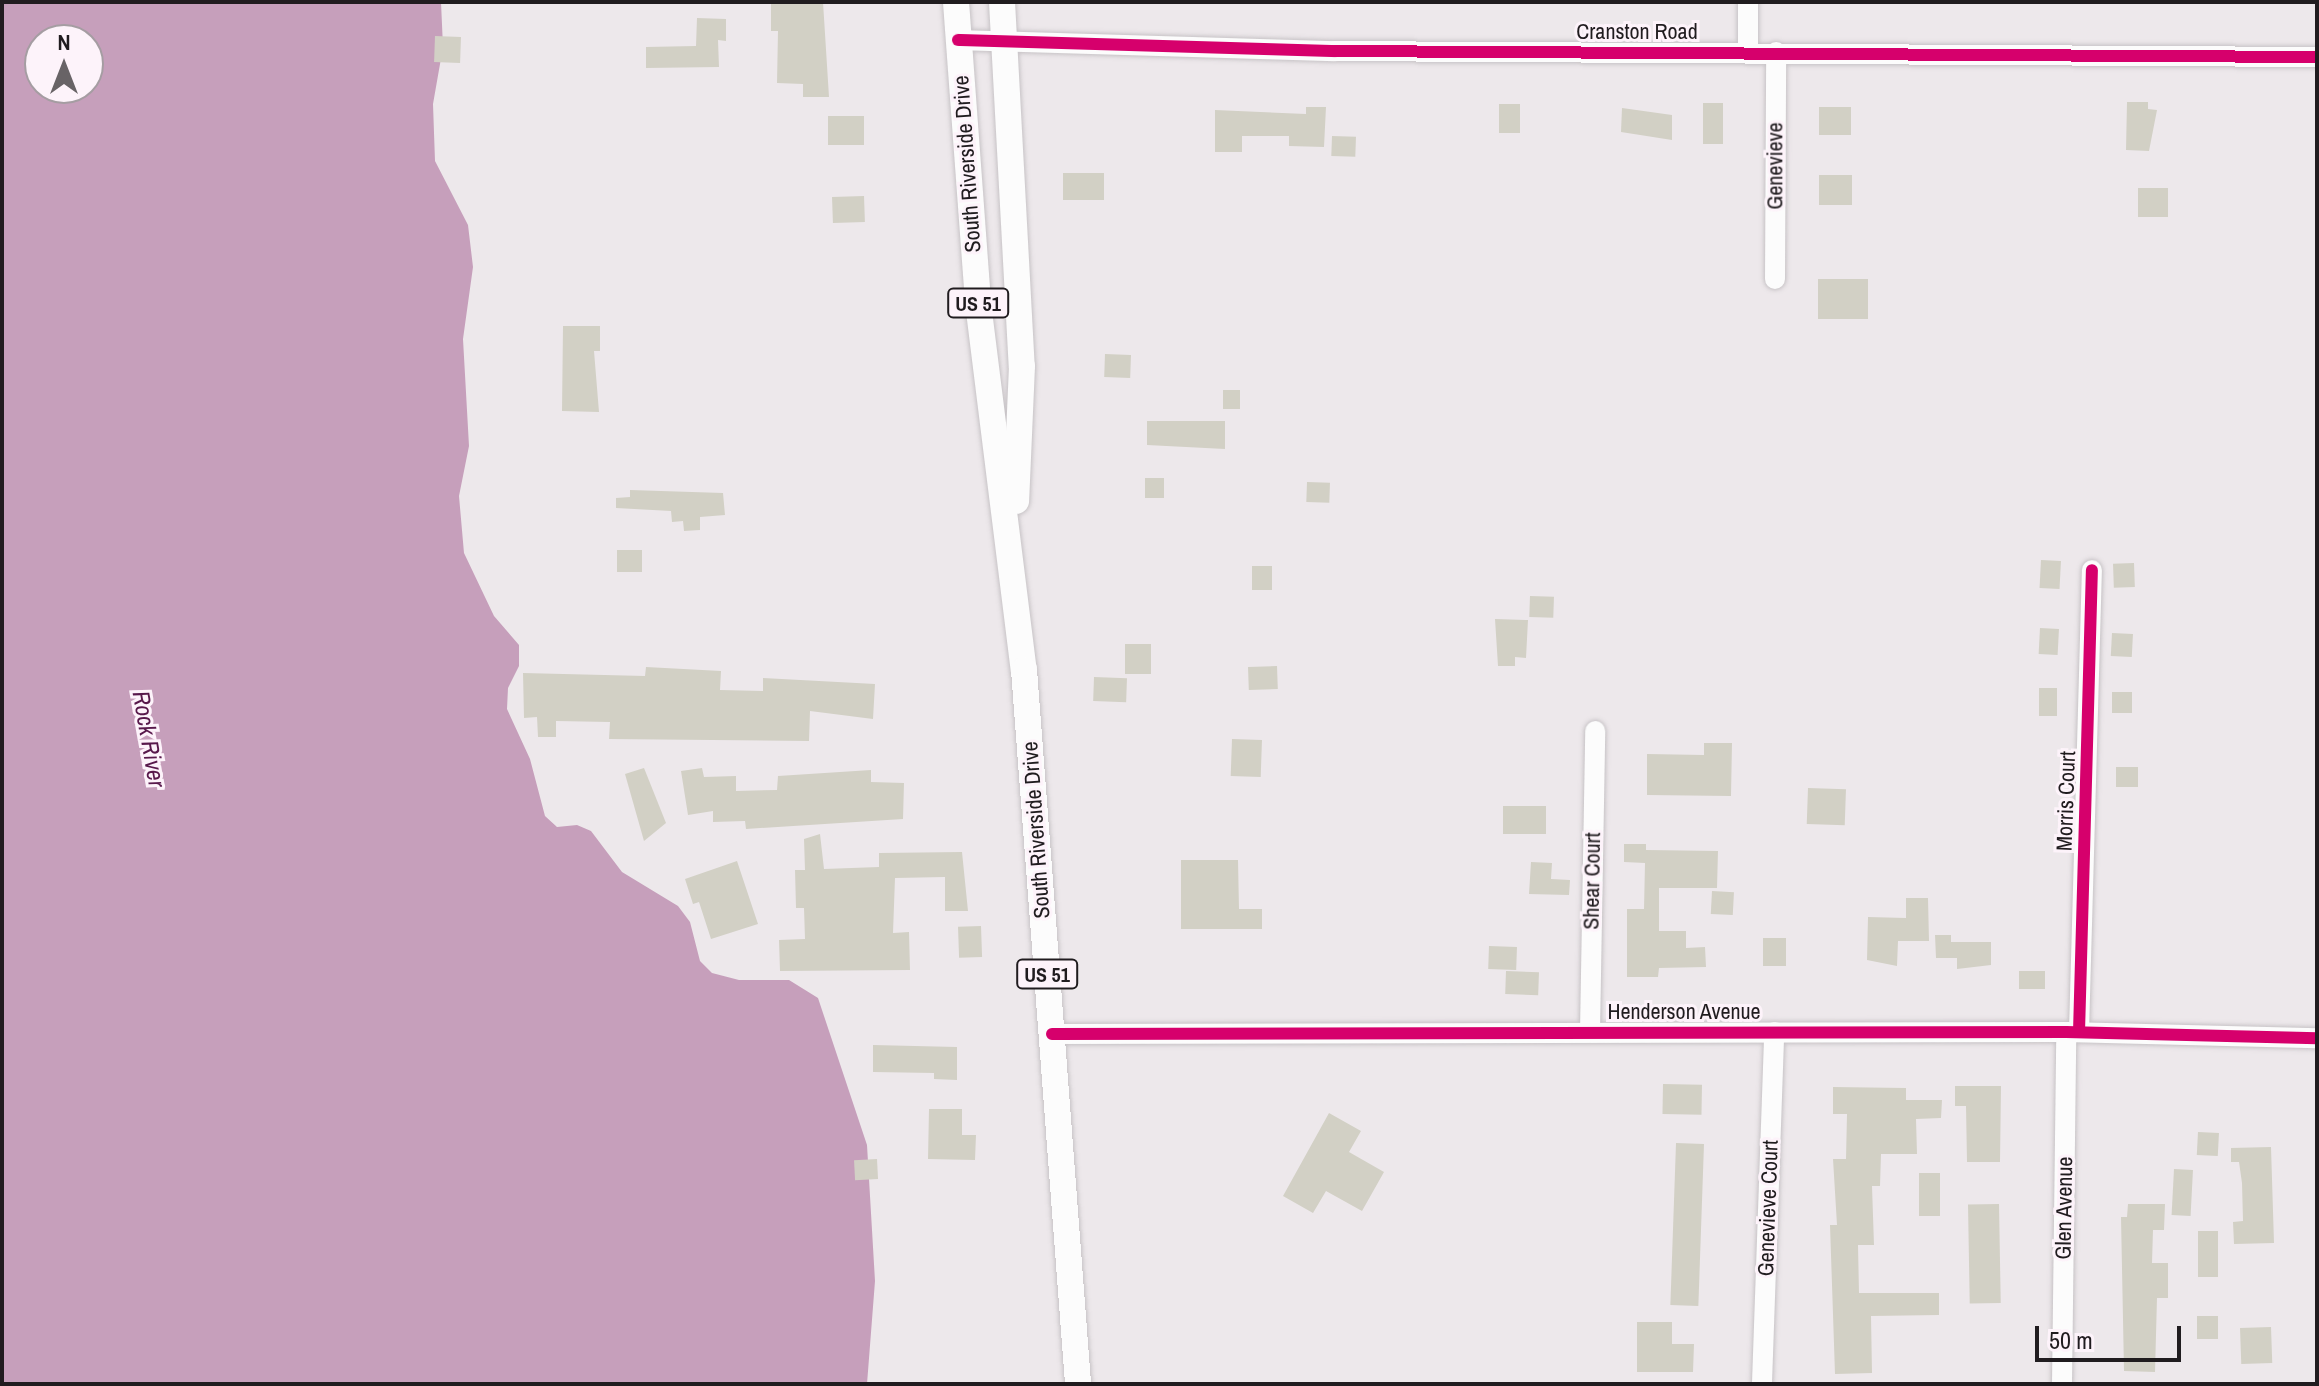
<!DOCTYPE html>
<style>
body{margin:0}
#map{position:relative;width:2319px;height:1386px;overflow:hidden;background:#ede8eb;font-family:"Archivo Narrow",sans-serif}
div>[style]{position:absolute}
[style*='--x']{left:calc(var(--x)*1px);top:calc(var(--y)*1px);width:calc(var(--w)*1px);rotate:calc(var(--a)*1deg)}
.water>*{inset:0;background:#c69fbb}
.building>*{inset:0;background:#d2d0c5;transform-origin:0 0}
.roads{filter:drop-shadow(0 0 2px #c7c3c6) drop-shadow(0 0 2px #c7c3c6)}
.minor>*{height:20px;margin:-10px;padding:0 10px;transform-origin:10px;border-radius:10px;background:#fcfcfc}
.major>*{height:26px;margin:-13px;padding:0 13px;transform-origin:13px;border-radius:13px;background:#fcfcfc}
.cycleway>*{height:12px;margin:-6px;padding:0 6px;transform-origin:6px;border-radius:6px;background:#d6006c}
span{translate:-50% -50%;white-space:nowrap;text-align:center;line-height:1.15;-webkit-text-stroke:6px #fdf3fa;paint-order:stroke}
.shield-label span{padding:2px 6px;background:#fdf3fa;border:2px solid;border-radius:6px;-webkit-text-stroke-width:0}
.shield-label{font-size:20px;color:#201c1f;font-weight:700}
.street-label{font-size:22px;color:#201c1f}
.water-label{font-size:24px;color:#58184b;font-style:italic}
.frame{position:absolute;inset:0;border:4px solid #201c1f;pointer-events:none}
.north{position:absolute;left:24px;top:24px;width:80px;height:80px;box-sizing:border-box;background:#fdf3fa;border:2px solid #a59da2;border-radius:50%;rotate:0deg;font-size:22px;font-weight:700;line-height:32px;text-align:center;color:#201c1f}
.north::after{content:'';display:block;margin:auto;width:28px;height:36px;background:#686366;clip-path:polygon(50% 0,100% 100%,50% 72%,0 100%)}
.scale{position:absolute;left:2035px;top:1326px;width:146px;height:36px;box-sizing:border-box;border:4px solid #201c1f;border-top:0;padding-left:10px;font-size:24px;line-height:28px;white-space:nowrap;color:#201c1f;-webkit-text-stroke:6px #fdf3fa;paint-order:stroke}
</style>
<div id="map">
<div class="water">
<div style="clip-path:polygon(evenodd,2px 2px,441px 2px,443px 47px,433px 104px,435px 161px,468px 225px,473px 267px,463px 339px,469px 446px,459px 496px,464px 553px,494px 616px,519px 645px,519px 666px,508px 688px,507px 709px,530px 759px,545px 816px,557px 827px,577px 825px,591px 831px,622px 872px,678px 906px,690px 922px,700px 961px,712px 973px,739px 980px,789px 980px,818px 998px,867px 1145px,875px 1281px,867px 1384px,2px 1384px,2px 2px,40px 40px,88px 40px,88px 88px,40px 88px,40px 40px)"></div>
</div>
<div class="building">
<div style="clip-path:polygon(771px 2px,823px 2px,829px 97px,803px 97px,803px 84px,777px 83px,778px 31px,771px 31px)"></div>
<div style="clip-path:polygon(697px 18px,726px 19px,726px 41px,718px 40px,719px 67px,646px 68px,646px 47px,696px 46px)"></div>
<div style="left:435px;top:36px;width:26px;height:26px;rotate:2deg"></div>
<div style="clip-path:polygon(2127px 102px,2148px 102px,2148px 109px,2157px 110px,2149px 151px,2126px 150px)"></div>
<div style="left:1723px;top:103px;width:41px;height:20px;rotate:90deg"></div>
<div style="left:1499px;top:104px;width:21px;height:29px"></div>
<div style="clip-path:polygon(1306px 107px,1326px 107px,1324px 147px,1289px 146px,1289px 136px,1242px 136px,1242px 152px,1215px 152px,1215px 110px,1306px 114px)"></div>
<div style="left:1819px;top:107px;width:32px;height:28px"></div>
<div style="clip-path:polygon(1622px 108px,1672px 115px,1672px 140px,1621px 132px)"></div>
<div style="left:828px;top:116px;width:36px;height:29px"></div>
<div style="left:1332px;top:136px;width:24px;height:20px;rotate:2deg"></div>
<div style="left:1063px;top:173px;width:41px;height:27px"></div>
<div style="left:1852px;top:175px;width:30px;height:33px;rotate:90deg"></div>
<div style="left:2138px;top:188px;width:30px;height:29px"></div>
<div style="left:864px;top:196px;width:26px;height:32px;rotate:88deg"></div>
<div style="left:1818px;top:279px;width:50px;height:40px"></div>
<div style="clip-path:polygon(563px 326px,600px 326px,600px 351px,594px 351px,599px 412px,562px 411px)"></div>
<div style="left:1105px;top:354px;width:26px;height:23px;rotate:2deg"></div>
<div style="left:1223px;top:390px;width:17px;height:19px"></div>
<div style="clip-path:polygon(1147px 421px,1225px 421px,1225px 449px,1147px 445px)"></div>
<div style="left:1145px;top:478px;width:19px;height:20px"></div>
<div style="left:1307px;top:482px;width:23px;height:20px;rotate:2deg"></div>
<div style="clip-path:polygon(630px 490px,723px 493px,725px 515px,700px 517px,700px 530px,684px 531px,683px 521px,672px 522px,671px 511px,616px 508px,616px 498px,630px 497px)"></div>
<div style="left:617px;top:550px;width:25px;height:22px"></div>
<div style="left:2041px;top:560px;width:20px;height:28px;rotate:3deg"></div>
<div style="left:2134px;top:563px;width:24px;height:21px;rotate:88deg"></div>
<div style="left:1252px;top:566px;width:20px;height:24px"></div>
<div style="left:1530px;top:596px;width:24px;height:21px;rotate:2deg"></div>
<div style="clip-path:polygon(1495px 619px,1528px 620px,1526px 658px,1515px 657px,1515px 666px,1498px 666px)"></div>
<div style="left:2040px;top:628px;width:19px;height:26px;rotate:3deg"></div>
<div style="left:2112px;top:633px;width:21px;height:23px;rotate:3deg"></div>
<div style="left:1125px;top:644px;width:26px;height:30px"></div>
<div style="left:1277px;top:666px;width:23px;height:29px;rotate:88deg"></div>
<div style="clip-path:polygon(646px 667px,721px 671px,720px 690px,763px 691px,763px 678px,875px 684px,873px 719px,810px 711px,809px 741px,609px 739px,610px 722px,556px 721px,556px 737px,538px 737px,537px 717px,524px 718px,523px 673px,645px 676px)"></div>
<div style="left:1094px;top:677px;width:33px;height:24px;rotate:2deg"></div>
<div style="left:2039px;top:688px;width:18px;height:28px"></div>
<div style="left:2112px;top:692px;width:20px;height:21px"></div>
<div style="left:1232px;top:739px;width:30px;height:37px;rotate:2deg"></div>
<div style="clip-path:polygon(1704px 743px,1732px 743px,1731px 796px,1647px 795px,1647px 754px,1704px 755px)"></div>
<div style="left:2116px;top:767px;width:22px;height:20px"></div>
<div style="clip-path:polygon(644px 768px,666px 823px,644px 841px,625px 774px)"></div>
<div style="clip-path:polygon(702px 768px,704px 777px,736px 776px,736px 791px,777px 790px,778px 776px,871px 770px,871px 782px,904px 783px,903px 819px,746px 829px,745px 821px,713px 822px,713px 811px,688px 815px,681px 771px)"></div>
<div style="left:1808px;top:788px;width:38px;height:36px;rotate:2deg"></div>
<div style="left:1546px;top:806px;width:28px;height:43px;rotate:90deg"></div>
<div style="clip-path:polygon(820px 834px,824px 869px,879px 867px,879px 853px,962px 852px,968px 911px,945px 911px,945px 877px,895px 878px,893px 933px,909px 932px,910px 970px,780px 971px,779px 940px,805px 939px,804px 908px,796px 908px,795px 870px,805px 870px,804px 839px)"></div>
<div style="clip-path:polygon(1624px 844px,1646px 844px,1646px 850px,1718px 851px,1717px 888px,1659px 888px,1659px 931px,1686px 931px,1686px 948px,1705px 947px,1706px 967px,1659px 968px,1658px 977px,1627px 977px,1627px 909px,1644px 909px,1645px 863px,1624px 862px)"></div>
<div style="clip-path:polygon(1181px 860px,1238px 860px,1239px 909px,1262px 909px,1262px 929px,1181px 929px)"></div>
<div style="clip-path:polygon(737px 861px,758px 924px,711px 939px,699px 902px,693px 904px,685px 879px)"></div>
<div style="clip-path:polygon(1531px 862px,1552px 863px,1551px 879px,1570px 880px,1569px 895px,1529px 894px)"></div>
<div style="left:1712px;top:891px;width:22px;height:23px;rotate:3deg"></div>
<div style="clip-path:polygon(1906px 898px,1928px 898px,1929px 941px,1898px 941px,1897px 966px,1867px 960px,1868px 917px,1906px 918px)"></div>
<div style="left:981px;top:926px;width:31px;height:23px;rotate:88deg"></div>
<div style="clip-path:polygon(1935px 935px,1951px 935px,1951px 942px,1991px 942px,1991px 965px,1957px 969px,1957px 958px,1936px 958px)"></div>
<div style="left:1763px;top:938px;width:23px;height:28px"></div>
<div style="left:1489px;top:946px;width:28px;height:23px;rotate:2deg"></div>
<div style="left:1506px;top:971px;width:33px;height:23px;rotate:2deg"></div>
<div style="left:2019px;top:971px;width:26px;height:18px"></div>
<div style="clip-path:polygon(873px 1045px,957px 1047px,957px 1080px,934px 1079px,934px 1073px,873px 1072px)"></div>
<div style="left:1663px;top:1084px;width:39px;height:30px;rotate:1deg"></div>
<div style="clip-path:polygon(1955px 1086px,2001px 1086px,2000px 1162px,1967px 1162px,1966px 1106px,1955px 1106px)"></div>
<div style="clip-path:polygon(1833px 1087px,1906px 1088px,1906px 1100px,1942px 1100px,1941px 1118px,1916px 1119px,1917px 1154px,1881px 1154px,1880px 1186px,1872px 1186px,1874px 1245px,1858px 1245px,1859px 1293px,1939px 1293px,1939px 1315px,1871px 1316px,1872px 1373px,1835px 1374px,1830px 1225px,1837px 1225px,1833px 1159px,1846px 1159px,1847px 1114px,1833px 1114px)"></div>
<div style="clip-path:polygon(929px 1109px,962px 1109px,962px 1135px,976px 1135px,975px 1160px,928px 1159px)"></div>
<div style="clip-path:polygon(1329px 1113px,1361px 1131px,1349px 1152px,1384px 1172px,1362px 1211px,1326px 1191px,1313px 1213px,1283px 1196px)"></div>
<div style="left:2198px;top:1132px;width:21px;height:23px;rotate:3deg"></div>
<div style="left:1704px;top:1144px;width:162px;height:28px;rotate:92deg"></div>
<div style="clip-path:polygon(2271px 1147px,2274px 1243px,2234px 1244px,2233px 1222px,2243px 1221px,2242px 1183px,2239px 1162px,2231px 1162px,2231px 1148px)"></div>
<div style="left:877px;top:1159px;width:20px;height:23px;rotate:87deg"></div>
<div style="left:2174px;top:1169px;width:19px;height:46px;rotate:3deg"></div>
<div style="left:1919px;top:1173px;width:21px;height:43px"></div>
<div style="left:1999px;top:1204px;width:99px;height:31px;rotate:89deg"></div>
<div style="clip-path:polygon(2128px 1204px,2165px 1204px,2164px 1230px,2153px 1230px,2152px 1263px,2168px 1263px,2168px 1298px,2157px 1298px,2155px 1372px,2124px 1371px,2121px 1217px,2127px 1217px)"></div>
<div style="left:2198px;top:1231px;width:20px;height:46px"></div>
<div style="left:2197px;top:1316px;width:21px;height:23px"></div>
<div style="clip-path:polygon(1637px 1322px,1672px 1322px,1672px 1344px,1694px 1344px,1693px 1372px,1637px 1372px)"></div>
<div style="left:2271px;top:1327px;width:36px;height:31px;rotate:88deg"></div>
</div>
<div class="roads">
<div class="minor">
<div style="--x:958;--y:40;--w:376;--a:1.7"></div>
<div style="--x:1334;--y:51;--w:983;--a:0.35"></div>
<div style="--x:1748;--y:52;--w:50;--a:-90"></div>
<div style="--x:1775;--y:279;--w:227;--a:-89.7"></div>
<div style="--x:1590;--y:1032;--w:301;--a:-89"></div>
<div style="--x:2079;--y:1032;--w:462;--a:-88.4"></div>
<div style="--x:1052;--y:1034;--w:1014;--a:-0.11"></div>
<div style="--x:2066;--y:1032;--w:251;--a:1.4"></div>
<div style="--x:1762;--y:1383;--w:351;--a:-88"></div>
<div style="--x:2062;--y:1384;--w:352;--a:-89.3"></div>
</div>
<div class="major">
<div style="--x:956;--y:2;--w:302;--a:85.8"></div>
<div style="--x:978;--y:303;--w:370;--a:82.9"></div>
<div style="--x:1024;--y:670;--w:716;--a:85.67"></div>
<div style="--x:1002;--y:2;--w:365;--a:86.9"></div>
<div style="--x:1022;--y:366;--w:135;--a:92.5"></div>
</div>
</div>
<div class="cycleway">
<div style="--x:958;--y:40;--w:376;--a:1.7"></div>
<div style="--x:1334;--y:51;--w:983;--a:0.35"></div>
<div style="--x:2079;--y:1032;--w:462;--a:-88.4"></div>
<div style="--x:1052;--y:1034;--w:1014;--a:-0.11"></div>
<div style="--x:2066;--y:1032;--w:251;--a:1.4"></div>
</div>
<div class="shield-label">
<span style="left:978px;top:303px">US 51</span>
<span style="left:1047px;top:974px">US 51</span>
</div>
<div class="street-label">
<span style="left:1637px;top:32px">Cranston Road</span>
<span style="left:967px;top:164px;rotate:-94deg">South Riverside Drive</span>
<span style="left:1775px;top:166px;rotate:-90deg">Genevieve</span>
<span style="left:2066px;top:801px;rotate:-88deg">Morris Court</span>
<span style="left:1036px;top:830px;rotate:-94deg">South Riverside Drive</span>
<span style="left:1592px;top:881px;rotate:-89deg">Shear Court</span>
<span style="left:1684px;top:1012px">Henderson Avenue</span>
<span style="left:1768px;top:1208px;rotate:-88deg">Genevieve Court</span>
<span style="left:2064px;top:1208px;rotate:-89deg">Glen Avenue</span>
</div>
<div class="water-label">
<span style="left:149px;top:739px;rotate:80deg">Rock River</span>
</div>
<div class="frame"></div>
<div class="north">N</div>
<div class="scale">50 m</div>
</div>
